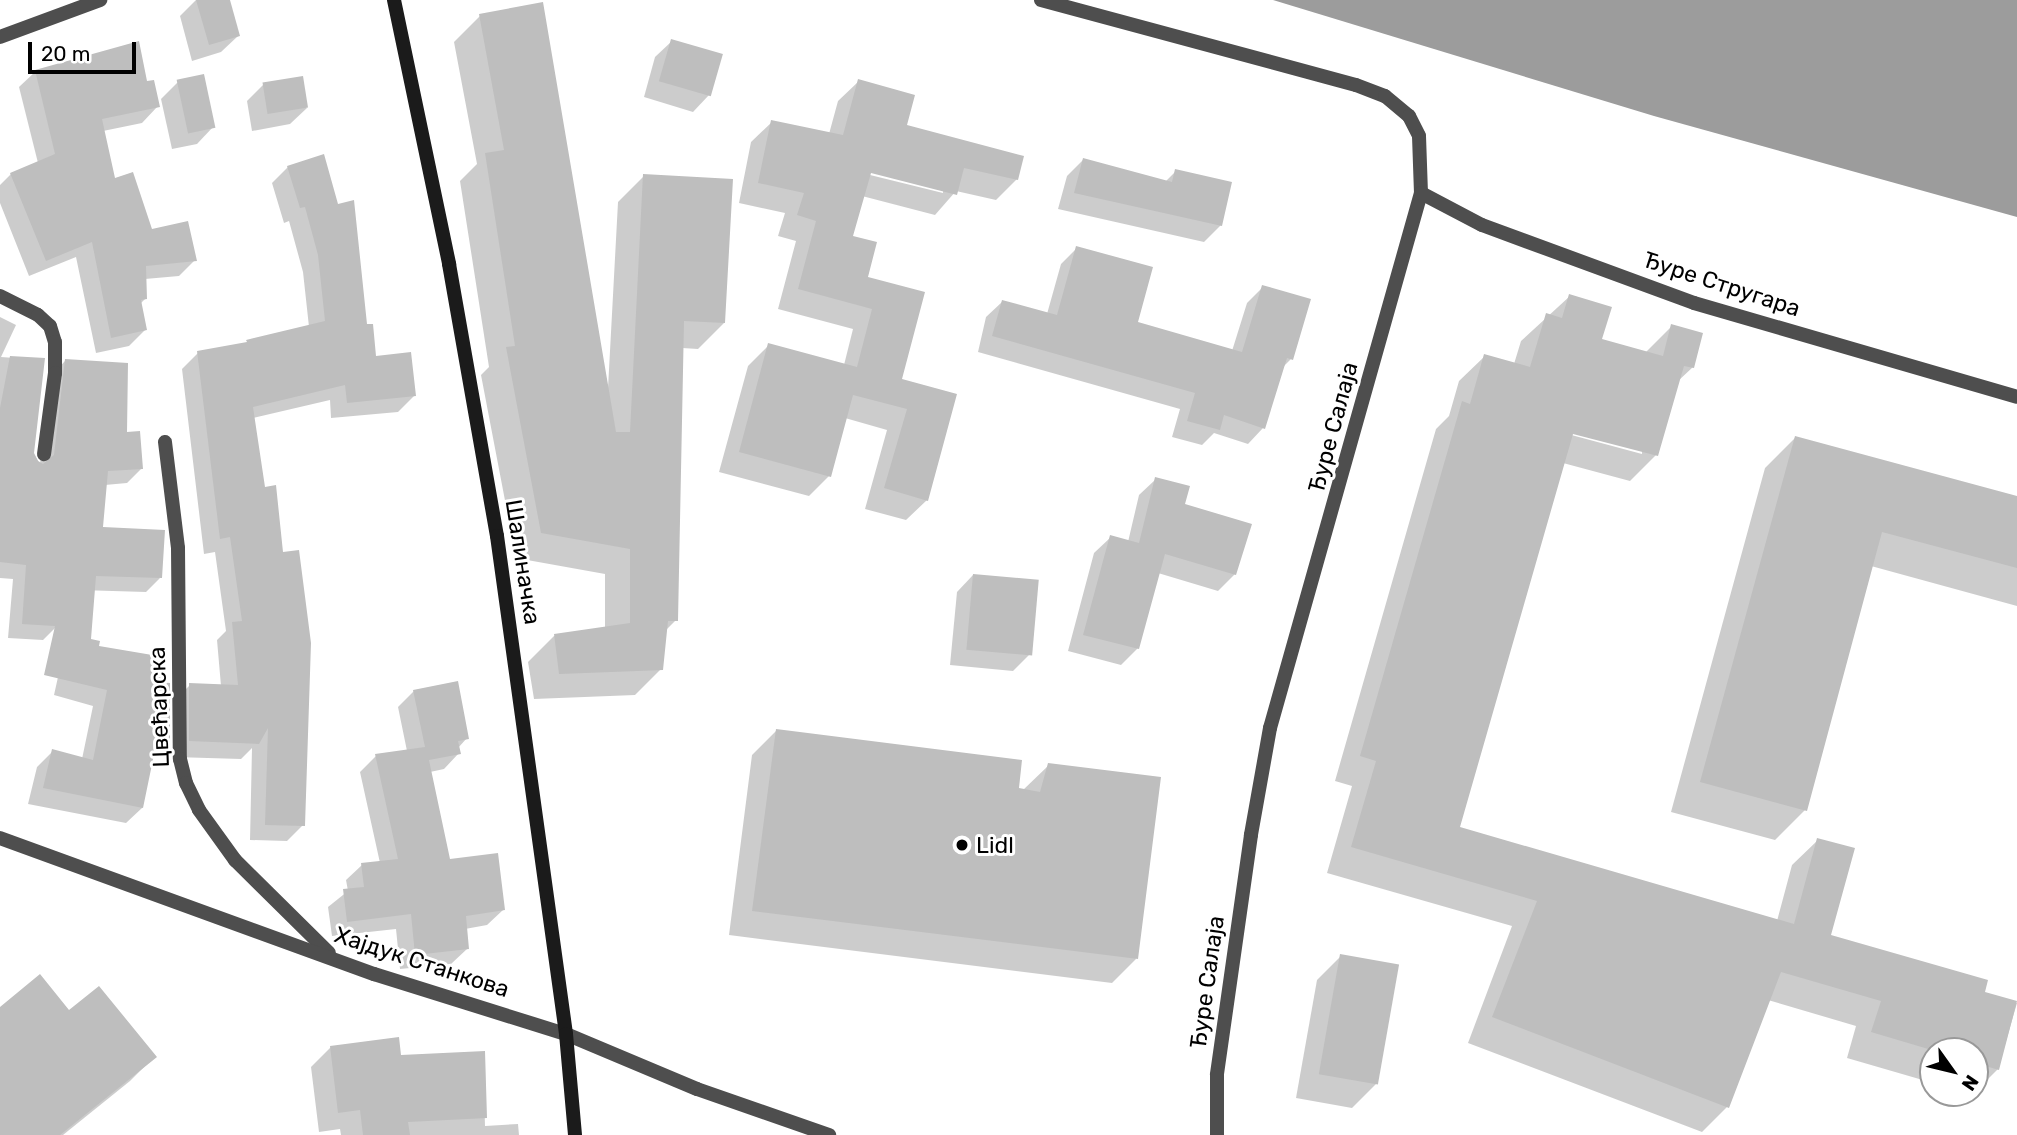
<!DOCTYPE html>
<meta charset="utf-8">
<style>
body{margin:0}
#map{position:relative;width:2017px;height:1135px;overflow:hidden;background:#fff;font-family:Rubik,sans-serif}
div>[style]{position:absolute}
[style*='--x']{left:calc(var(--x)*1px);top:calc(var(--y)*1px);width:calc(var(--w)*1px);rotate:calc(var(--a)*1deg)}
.water>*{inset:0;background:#9c9c9c}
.shadow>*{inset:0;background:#0003}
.building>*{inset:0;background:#bebebe;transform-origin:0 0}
.minor>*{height:14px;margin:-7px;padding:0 7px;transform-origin:7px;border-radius:7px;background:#4e4e4e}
.secondary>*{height:14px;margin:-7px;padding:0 7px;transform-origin:7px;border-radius:7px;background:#1b1b1b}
.dots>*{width:19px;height:19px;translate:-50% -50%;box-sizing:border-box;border:4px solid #fff;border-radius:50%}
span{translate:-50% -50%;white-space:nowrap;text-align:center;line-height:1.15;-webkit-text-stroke:6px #fff;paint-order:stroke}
.street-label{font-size:23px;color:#000}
.poi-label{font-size:23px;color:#000}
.left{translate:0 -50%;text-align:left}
.north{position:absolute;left:1919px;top:1037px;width:70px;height:70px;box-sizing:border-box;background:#fff;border:2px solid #999;border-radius:50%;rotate:124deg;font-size:19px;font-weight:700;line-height:28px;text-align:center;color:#000}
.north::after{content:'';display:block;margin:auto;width:24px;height:32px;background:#000;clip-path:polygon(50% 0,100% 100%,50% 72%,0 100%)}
.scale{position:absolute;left:28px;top:42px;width:108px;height:32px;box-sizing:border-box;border:4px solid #000;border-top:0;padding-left:9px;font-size:21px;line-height:24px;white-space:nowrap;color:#000;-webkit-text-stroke:5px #fff;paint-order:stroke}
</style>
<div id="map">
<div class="water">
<div style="clip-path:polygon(1273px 0,2017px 0,2017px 217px,1654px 116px)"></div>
</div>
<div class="shadow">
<div style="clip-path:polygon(196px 0,228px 0,238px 36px,221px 52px,192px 61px,180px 16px)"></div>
<div style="clip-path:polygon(480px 16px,608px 388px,618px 202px,644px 176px,724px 323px,698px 349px,682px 348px,676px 620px,665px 631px,661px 669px,635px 695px,534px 699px,528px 662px,554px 636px,605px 628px,605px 574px,516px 558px,481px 375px,489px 367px,460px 181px,477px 164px,454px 42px)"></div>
<div style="clip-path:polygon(672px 41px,721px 55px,709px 95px,693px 112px,644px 97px,655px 57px)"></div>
<div style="clip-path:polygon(36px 71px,146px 83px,158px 106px,142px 123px,103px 131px,113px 181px,151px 231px,195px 260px,179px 276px,145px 279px,146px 298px,140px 304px,145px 330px,129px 346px,96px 353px,76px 257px,29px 276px,0 203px,0 185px,11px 174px,38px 163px,19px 87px)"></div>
<div style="clip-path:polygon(evenodd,859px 81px,905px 126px,1017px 179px,996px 200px,956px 191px,935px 215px,862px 196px,851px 237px,900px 381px,955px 395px,927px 500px,906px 520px,865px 509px,887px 430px,845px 418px,829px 476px,809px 496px,719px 472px,748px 366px,769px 345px,844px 365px,853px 329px,778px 309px,796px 241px,778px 236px,785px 213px,739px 203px,751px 142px,772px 122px,829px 134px,838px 101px,859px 81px,863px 169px,943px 190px,943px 193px,862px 173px,863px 169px)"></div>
<div style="clip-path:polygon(178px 82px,213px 127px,197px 144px,172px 149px,161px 99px)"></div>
<div style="clip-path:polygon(264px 84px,307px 108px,290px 124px,252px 131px,247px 101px)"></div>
<div style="clip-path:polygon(1083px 160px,1165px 182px,1176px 171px,1221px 225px,1204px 242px,1058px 209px,1067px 176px)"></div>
<div style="clip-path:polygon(288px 167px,366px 326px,375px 358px,414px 396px,398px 412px,331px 418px,330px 400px,253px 418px,303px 825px,287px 841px,250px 840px,252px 748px,241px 759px,174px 757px,174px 701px,190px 685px,221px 686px,217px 640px,226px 631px,215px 552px,204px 554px,182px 369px,198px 353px,244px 344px,309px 327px,303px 272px,289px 221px,284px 223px,272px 183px)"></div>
<div style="clip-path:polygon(1077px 248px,1136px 323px,1232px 351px,1247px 303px,1263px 287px,1291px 359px,1283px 367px,1263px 428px,1248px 444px,1214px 433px,1202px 445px,1172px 437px,1180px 409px,978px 352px,986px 317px,1002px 302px,1047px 314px,1061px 264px)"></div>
<div style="clip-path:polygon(evenodd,1570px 296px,1600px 340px,1645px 353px,1672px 326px,1693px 367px,1677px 382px,1656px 455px,1630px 481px,1563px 463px,1458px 829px,1777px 921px,1792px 865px,1818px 840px,1829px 936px,1983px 993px,2017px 1003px,1998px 1069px,1975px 1092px,1975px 1051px,1933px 1051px,1933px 1083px,1847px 1058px,1856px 1026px,1768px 1000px,1727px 1107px,1702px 1132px,1468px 1043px,1512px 926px,1327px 873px,1352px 786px,1335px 781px,1436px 429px,1449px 416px,1459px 381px,1485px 356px,1514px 364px,1521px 341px,1570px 296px,1565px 430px,1642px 450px,1642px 454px,1564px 433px,1565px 430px)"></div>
<div style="clip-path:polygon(0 317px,16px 325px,1px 357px,43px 360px,33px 453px,40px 464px,51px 376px,65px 361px,125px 434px,141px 469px,127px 483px,105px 485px,101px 529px,160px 578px,146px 592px,79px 590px,58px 625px,43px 640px,8px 638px,13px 579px,0 578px)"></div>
<div style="clip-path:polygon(1795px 438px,2017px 498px,2017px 606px,1871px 566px,1805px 810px,1775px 840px,1671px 812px,1765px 468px)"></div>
<div style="clip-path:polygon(1156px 479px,1183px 505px,1235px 574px,1218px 591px,1158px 573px,1138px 648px,1121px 665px,1068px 651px,1094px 553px,1111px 537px,1128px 542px,1139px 495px)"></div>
<div style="clip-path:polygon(973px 575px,1030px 654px,1013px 671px,950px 665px,957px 592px)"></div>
<div style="clip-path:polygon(62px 659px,158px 684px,168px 740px,153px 755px,142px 808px,126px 823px,28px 804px,37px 767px,53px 751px,82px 759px,93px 706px,54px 695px)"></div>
<div style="clip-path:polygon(414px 691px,467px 738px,458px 748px,459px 753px,444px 769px,430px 772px,449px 861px,503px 910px,487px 925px,465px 929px,467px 949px,451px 964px,400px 969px,396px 929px,332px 936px,328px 907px,348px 891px,346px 880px,362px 865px,380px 863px,360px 772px,376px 756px,407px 751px,398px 707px)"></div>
<div style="clip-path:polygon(776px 731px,1023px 790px,1049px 765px,1136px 959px,1112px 983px,729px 935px,752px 755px)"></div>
<div style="clip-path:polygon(1341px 956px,1376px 1084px,1352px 1108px,1296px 1098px,1317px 980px)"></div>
<div style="clip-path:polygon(0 1009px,68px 1013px,154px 1057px,130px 1081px,63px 1135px,0 1135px)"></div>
<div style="clip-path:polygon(331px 1047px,399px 1057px,483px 1053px,485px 1126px,518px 1124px,519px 1135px,341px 1135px,340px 1129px,319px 1132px,311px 1067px)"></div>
</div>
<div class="building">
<div style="clip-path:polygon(196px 0,230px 0,240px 36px,209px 45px)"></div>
<div style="clip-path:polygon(543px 2px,616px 432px,630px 432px,643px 174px,733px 179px,725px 323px,684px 321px,678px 621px,668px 621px,663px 670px,559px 674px,554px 634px,630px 623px,630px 549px,541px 533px,506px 347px,515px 346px,485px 153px,504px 150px,479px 14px)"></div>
<div style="left:671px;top:39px;width:54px;height:44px;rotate:16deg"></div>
<div style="clip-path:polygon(139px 41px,147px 81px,154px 80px,160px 107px,102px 119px,115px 178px,133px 172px,152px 229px,188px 221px,197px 261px,146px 266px,147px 299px,141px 300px,147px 330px,111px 338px,92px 242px,46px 261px,10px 173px,55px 154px,35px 70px)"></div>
<div style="left:204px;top:74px;width:55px;height:28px;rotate:78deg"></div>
<div style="left:303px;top:76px;width:32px;height:41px;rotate:81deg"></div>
<div style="clip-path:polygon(858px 79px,915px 95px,907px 125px,1024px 156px,1018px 180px,964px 168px,957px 195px,871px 173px,853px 236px,877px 242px,868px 277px,925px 292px,902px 379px,957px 394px,928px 501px,884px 488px,907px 409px,853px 395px,831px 477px,739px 452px,768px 343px,857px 367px,872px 309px,798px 289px,816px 221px,797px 215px,804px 193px,758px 183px,771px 120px,843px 135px)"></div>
<div style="clip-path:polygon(324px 154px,338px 204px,354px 200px,367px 324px,373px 324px,376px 356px,411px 352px,416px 396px,347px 403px,345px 385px,253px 407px,265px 487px,276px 485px,283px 552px,299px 550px,311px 643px,305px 826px,265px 825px,268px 728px,259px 744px,189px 741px,189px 683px,238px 685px,232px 622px,242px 621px,230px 537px,220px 539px,197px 351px,247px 342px,246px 340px,325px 321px,318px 255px,305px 207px,300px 208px,287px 166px)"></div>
<div style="clip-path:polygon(1083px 158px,1172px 182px,1175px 169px,1232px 182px,1222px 226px,1074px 193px)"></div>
<div style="clip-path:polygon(1076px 246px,1153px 267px,1138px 322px,1242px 352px,1262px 285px,1311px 299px,1293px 360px,1287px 358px,1265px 429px,1224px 415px,1220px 430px,1187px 421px,1195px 393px,992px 336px,1002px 300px,1057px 315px)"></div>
<div style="clip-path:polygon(1569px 294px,1612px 307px,1602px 339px,1663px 356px,1671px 324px,1703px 333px,1694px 368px,1684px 366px,1658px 456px,1573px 434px,1460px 827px,1794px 924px,1817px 838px,1855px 848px,1831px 935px,1988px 980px,1985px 992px,2017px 1001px,1999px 1070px,1975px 1063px,1975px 1051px,1935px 1051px,1871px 1032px,1881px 1001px,1781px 972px,1729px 1108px,1492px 1017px,1537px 901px,1351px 847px,1376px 761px,1360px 756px,1462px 401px,1470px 404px,1484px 354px,1530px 367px,1546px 313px,1562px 318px)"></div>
<div style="clip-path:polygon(10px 356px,45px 358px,34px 453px,38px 461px,43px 464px,54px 455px,65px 359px,128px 363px,127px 432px,140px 431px,143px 469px,108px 471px,103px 527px,165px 530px,162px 578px,96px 576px,91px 639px,100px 641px,99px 646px,164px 657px,160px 682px,170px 683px,170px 741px,157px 740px,143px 808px,43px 788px,52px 749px,93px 760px,107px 690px,44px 675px,55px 626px,22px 624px,26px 565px,0 562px,0 408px)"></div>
<div style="clip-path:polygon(1795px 436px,2017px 496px,2017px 568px,1882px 532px,1807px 811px,1700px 782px)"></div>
<div style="clip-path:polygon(1155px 477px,1190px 486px,1185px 504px,1252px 524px,1236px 575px,1165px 554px,1139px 649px,1083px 635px,1110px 535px,1139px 543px)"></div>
<div style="left:973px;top:574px;width:66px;height:76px;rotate:5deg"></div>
<div style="clip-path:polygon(458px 681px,469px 739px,458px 741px,461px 754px,429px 760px,450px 859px,498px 853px,505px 910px,466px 916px,469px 949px,415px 955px,411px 914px,347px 922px,343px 889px,364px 887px,361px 863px,398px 859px,375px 754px,425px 747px,413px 690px)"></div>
<div style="clip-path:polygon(776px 729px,1022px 760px,1019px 788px,1040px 792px,1048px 763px,1161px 777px,1138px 959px,752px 911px)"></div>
<div style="left:1340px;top:954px;width:60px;height:122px;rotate:10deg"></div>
<div style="clip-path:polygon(40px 974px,69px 1010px,99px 986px,157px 1057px,60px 1135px,0 1135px,0 1007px)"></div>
<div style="clip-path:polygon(399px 1037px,401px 1055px,485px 1051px,487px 1118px,408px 1122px,410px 1135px,363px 1135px,360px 1110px,338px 1113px,330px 1046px)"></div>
</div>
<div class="minor">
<div style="--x:1041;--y:0;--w:326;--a:15.1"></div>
<div style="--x:1356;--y:85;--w:31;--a:21"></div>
<div style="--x:1385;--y:96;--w:31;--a:40"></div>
<div style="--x:1409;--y:116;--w:22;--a:63"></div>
<div style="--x:1419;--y:136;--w:57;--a:88"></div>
<div style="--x:1421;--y:193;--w:556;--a:105.76"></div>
<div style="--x:1270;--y:728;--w:109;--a:100.1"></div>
<div style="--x:1251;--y:835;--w:242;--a:98.1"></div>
<div style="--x:1217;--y:1075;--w:60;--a:90"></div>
<div style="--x:0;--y:37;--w:107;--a:-20.3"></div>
<div style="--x:1421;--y:193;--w:69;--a:27.7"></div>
<div style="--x:1482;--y:225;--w:226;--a:20.2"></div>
<div style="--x:1694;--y:303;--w:336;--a:16.2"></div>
<div style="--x:0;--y:296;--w:42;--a:26.6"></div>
<div style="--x:38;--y:315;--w:16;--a:43"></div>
<div style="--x:50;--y:326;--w:17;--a:73"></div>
<div style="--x:55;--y:342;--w:31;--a:90"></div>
<div style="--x:55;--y:373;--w:82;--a:97.7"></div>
<div style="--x:165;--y:442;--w:107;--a:83"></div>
<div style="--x:178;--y:548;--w:211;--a:89.5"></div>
<div style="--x:180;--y:759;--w:25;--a:76"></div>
<div style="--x:186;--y:783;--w:30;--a:64"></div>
<div style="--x:199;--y:810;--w:62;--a:54.2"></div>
<div style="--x:235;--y:860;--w:132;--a:44.7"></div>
<div style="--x:0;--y:838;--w:398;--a:20"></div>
<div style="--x:374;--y:974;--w:201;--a:17.4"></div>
<div style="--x:566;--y:1034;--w:142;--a:22.8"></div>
<div style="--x:697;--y:1089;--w:140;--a:19.2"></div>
</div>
<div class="secondary">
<div style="--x:394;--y:0;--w:270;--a:78.2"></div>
<div style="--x:449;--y:264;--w:276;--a:80"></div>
<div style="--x:497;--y:536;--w:503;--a:82.11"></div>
<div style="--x:566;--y:1034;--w:101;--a:84.9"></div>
</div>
<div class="dots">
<div style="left:962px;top:845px;background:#000"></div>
</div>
<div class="street-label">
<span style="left:1722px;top:284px;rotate:18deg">Ђуре Стругара</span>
<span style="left:1333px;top:427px;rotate:-75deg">Ђуре Салаја</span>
<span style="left:523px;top:562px;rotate:81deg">Шалиначка</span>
<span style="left:159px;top:707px;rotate:-92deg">Цвећарска</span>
<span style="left:422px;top:962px;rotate:18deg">Хајдук Станкова</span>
<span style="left:1207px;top:982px;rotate:-82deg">Ђуре Салаја</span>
</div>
<div class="poi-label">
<span class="left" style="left:976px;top:845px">Lidl</span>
</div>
<div class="north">N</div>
<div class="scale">20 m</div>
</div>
